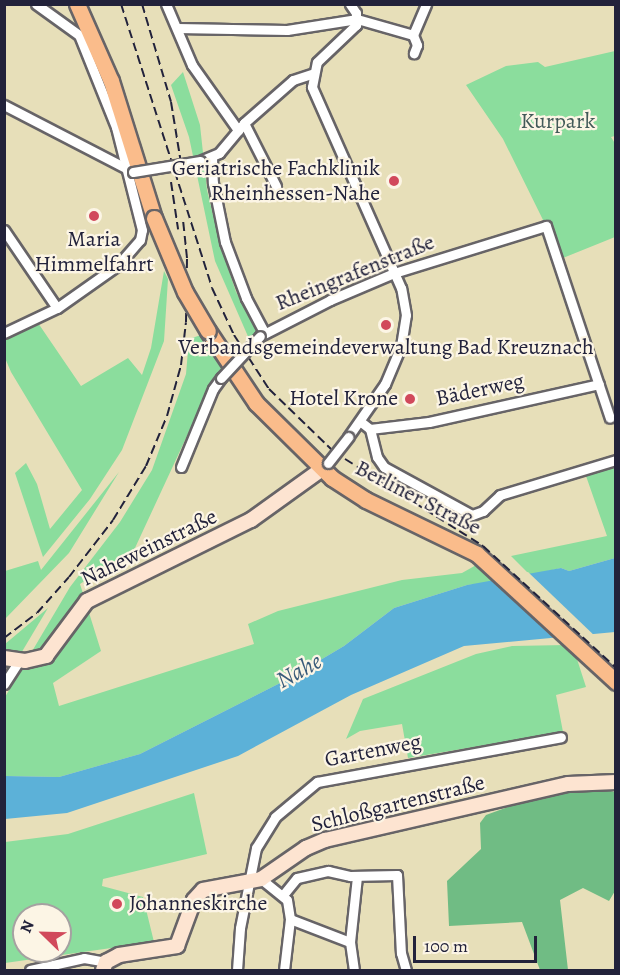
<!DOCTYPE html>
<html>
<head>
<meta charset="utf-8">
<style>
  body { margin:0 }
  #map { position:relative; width:620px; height:975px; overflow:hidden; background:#e7dfb9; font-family:Alegreya,serif }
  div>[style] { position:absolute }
  .green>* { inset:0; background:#8bdd9d }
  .forest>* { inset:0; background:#70bc84 }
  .water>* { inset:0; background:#5cb1d8 }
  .pier>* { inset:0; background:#e7dfb9 }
  .roads { filter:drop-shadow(2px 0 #676467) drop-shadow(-2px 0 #676467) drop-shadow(0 2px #676467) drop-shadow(0 -2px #676467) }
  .minor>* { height:9px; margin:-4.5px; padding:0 4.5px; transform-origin:4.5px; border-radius:4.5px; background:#fff }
  .secondary>* { height:14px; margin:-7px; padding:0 7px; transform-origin:7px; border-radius:7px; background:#fde4d1 }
  .primary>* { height:15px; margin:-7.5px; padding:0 7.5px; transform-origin:7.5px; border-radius:7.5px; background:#fabc8b }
  .rail>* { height:2px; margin-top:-1px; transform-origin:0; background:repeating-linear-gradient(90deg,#22223b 0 9px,transparent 0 13.5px) }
  .bridges { filter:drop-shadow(2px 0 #676467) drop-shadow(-2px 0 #676467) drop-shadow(0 2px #676467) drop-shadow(0 -2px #676467) }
  .minor-bridge>* { height:9px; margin:-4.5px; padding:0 4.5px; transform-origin:4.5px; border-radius:4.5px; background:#fff }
  .primary-bridge>* { height:15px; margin:-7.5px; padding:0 7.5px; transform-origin:7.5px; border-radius:7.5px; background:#fabc8b }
  .dots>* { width:16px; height:16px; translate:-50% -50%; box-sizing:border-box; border:3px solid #fcf5e5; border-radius:50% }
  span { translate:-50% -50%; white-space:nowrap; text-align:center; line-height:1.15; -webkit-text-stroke:4.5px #fcf5e5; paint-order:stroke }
  .park-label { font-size:22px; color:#425a58 }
  .poi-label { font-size:22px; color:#22223b }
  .right { translate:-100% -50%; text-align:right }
  .left { translate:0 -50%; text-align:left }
  .street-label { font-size:22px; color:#22223b }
  .water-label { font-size:24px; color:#395b7a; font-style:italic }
  .frame { position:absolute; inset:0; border:6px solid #22223b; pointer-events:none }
  .north { position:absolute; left:12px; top:903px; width:60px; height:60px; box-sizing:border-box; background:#fcf5e5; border:2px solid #a5a1a1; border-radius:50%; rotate:293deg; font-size:16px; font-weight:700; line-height:24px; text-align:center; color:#22223b }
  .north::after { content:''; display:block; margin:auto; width:21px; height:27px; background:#d1495b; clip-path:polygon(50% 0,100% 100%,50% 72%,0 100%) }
  .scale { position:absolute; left:413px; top:936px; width:124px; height:27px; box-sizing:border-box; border:3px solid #22223b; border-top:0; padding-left:8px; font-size:18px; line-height:21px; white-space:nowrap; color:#22223b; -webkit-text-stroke:4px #fcf5e5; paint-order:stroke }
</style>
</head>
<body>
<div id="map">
  <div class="green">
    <div style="clip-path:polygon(615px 51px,615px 136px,611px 137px,616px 145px,615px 237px,558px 260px,546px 226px,503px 139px,466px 85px,506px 66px,538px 62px,545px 67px)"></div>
    <div style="clip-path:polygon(183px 72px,200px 125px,207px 190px,221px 247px,236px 292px,258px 333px,250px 341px,215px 261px,189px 137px,171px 85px)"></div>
    <div style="clip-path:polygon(164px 271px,168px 279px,164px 341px,122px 450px,90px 499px,43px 557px,15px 473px,26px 463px,37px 484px,50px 529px,82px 490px,11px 372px,5px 358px,5px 337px,36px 320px,81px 386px,128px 358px,142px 375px,151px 348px)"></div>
    <div style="clip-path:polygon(201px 335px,223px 369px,211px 384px,135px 548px,80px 584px,101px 651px,53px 683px,59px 706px,254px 644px,248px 624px,278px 611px,402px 580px,462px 573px,478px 564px,498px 582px,467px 585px,394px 608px,344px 646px,290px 678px,140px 754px,59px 777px,5px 776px,5px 697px,70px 587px,120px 522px,152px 470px,186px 374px,189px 339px)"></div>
    <div style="clip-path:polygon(615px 466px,615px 558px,569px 571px,561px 568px,530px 575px,511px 556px,607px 536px,586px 476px)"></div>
    <div style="clip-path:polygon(119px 472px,69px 553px,5px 619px,5px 571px,38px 561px,41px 570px)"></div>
    <div style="clip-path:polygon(48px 608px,20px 655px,5px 652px,5px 644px)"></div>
    <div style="clip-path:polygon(566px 645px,576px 656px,586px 687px,556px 695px,563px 732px,408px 758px,402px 724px,360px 731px,346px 739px,363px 699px,476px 654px,512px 646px)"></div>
    <div style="clip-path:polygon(evenodd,194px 793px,207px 854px,103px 879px,102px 886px,143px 897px,154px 942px,5px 963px,5px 842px,68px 834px,194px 793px,24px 915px,60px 915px,60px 951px,24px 951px,24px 915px)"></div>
  </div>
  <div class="forest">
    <div style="clip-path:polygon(594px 787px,615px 792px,615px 891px,609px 901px,583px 888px,560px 900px,568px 970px,540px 970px,522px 922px,449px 926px,447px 881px,481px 849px,480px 823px,486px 815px,536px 797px)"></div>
  </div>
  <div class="water">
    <div style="clip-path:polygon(615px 558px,615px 632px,464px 646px,351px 695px,238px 756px,67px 813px,5px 819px,5px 776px,59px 777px,140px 754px,290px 678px,344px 646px,394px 608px,467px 585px,561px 568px,569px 571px)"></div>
  </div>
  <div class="pier">
    <div style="clip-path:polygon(528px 572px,598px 639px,563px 642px,496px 579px)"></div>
  </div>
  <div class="roads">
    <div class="minor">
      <div style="left:166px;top:4px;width:66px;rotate:66.9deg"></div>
      <div style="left:192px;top:65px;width:80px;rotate:54.7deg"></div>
      <div style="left:177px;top:28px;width:110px;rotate:1deg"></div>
      <div style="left:287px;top:30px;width:71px;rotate:-8.9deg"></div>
      <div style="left:357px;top:19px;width:58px;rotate:15.9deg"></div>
      <div style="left:413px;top:35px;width:11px;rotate:68deg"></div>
      <div style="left:417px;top:45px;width:9px;rotate:111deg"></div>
      <div style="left:413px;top:35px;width:34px;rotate:-67deg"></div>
      <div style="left:4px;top:105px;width:145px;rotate:27.4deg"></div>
      <div style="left:244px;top:123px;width:71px;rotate:63.1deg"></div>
      <div style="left:212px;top:158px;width:25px;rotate:88deg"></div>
      <div style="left:213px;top:183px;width:60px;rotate:78.5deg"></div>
      <div style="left:225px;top:242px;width:60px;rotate:69.4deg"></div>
      <div style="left:246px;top:298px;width:38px;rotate:62deg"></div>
      <div style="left:200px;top:161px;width:21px;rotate:-23deg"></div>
      <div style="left:219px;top:153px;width:39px;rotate:-50deg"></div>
      <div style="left:244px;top:123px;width:65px;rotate:-41.3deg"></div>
      <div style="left:293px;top:80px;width:20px;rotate:-18deg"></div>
      <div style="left:4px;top:230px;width:94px;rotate:55.8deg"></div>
      <div style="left:4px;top:333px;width:59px;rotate:-25.3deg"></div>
      <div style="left:57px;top:308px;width:75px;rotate:-35.2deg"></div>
      <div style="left:118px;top:265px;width:33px;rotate:-49deg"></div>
      <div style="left:140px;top:240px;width:10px;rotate:-79deg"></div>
      <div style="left:142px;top:230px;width:106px;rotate:-104.2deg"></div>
      <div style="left:116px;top:127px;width:99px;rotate:-111.9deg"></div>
      <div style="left:79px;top:35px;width:53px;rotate:-144.2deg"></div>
      <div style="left:260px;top:336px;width:79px;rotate:-27.2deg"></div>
      <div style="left:330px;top:300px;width:69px;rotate:-22.9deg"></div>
      <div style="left:394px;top:273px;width:159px;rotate:-17.2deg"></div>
      <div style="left:546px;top:226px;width:202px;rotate:71.6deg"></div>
      <div style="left:361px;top:422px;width:11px;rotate:38deg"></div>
      <div style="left:370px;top:429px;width:29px;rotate:76deg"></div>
      <div style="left:377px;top:457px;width:12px;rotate:55deg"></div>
      <div style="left:384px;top:467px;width:100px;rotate:28.6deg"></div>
      <div style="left:472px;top:515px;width:12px;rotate:-20deg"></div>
      <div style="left:483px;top:511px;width:23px;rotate:-43deg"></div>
      <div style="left:500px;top:495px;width:121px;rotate:-16.8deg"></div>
      <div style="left:370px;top:429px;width:59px;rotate:-6.8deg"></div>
      <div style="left:429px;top:422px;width:174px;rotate:-12.6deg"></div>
      <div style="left:348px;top:437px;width:65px;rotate:-55.1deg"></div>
      <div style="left:385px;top:384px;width:41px;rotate:-67.2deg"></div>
      <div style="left:401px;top:346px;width:31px;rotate:-81deg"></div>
      <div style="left:406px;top:315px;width:27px;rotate:-100deg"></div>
      <div style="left:401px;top:288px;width:220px;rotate:-113.9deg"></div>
      <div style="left:312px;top:87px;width:25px;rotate:-79deg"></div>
      <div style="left:317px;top:62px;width:54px;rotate:-43.5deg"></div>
      <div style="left:356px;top:25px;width:12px;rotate:-90deg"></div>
      <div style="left:356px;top:13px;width:11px;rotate:-124deg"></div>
      <div style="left:181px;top:467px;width:84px;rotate:-67.7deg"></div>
      <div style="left:213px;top:389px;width:14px;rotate:-54deg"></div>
      <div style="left:4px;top:684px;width:27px;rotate:-57deg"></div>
      <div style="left:261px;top:879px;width:33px;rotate:39deg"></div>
      <div style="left:287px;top:900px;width:19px;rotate:81deg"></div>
      <div style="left:290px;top:919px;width:51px;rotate:96.7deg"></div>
      <div style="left:283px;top:895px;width:22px;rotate:-51deg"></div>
      <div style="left:297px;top:878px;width:32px;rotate:-13deg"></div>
      <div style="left:328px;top:871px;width:23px;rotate:13deg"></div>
      <div style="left:350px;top:876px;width:47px;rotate:-1.2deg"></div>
      <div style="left:397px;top:875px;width:78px;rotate:87.1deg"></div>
      <div style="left:401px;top:953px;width:18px;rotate:74deg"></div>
      <div style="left:290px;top:919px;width:64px;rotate:21deg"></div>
      <div style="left:350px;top:942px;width:28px;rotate:82deg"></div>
      <div style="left:350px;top:942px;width:66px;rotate:-83.9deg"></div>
      <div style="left:30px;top:970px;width:55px;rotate:-12.5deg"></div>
      <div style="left:84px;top:958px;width:22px;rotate:10deg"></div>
      <div style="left:237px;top:970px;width:42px;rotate:-85.9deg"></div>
      <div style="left:240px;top:928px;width:82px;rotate:-78.7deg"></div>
      <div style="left:256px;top:848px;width:36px;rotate:-58deg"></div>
      <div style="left:275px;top:817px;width:55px;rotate:-39.8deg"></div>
      <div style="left:317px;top:782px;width:248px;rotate:-10.4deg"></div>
    </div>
    <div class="secondary">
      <div style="left:4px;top:658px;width:21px;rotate:8deg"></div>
      <div style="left:25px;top:661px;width:22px;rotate:-13deg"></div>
      <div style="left:46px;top:656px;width:69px;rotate:-53.3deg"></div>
      <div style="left:87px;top:601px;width:183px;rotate:-26.3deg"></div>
      <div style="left:251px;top:520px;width:87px;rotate:-35.7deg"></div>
      <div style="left:103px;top:970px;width:9px;rotate:-69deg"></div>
      <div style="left:106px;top:962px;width:15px;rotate:-28deg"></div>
      <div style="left:119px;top:955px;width:59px;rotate:-8.8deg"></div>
      <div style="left:177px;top:946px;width:49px;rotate:-69.7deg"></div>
      <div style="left:194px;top:900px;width:13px;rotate:-48deg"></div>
      <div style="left:203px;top:890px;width:59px;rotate:-10.7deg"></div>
      <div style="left:261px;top:879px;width:55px;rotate:-34.6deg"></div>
      <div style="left:306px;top:848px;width:21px;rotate:-23deg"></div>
      <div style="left:325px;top:840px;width:249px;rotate:-13deg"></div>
      <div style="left:568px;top:784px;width:48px;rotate:-2.4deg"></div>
    </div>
    <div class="primary">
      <div style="left:77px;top:4px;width:84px;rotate:66.2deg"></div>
      <div style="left:111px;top:81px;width:144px;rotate:72.6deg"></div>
      <div style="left:208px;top:331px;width:87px;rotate:56.3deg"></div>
      <div style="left:256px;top:403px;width:107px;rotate:44.6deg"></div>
      <div style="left:332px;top:478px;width:40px;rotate:32.9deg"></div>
      <div style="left:366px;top:500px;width:123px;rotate:25.9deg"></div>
      <div style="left:477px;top:554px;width:189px;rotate:42.6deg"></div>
    </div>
  </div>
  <div class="rail">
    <div style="left:121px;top:4px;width:298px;rotate:72.2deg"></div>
    <div style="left:212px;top:288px;width:52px;rotate:64.9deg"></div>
    <div style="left:234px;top:335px;width:64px;rotate:57.1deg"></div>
    <div style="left:269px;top:389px;width:91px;rotate:44.1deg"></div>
    <div style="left:334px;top:452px;width:176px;rotate:32.2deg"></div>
    <div style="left:483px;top:546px;width:180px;rotate:42.5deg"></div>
    <div style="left:142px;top:4px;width:102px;rotate:73.5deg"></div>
    <div style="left:171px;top:102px;width:74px;rotate:80.7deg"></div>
    <div style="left:171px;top:182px;width:48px;rotate:81.5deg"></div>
    <div style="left:4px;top:638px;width:41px;rotate:-37.1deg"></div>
    <div style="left:37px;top:613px;width:48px;rotate:-48.4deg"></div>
    <div style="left:69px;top:577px;width:72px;rotate:-52.3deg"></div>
    <div style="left:113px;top:520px;width:63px;rotate:-58.6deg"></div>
    <div style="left:146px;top:466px;width:54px;rotate:-67.2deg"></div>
    <div style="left:167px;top:416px;width:53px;rotate:-74.6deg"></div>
    <div style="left:181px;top:365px;width:43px;rotate:-83.4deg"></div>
    <div style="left:186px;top:322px;width:64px;rotate:-89.1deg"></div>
    <div style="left:187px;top:258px;width:38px;rotate:-96deg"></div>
  </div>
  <div class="bridges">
    <div class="minor-bridge">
      <div style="left:133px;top:172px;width:68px;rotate:-9.3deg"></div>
      <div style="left:221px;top:378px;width:57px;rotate:-47.1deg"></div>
      <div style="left:328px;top:463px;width:33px;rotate:-52deg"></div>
    </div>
    <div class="primary-bridge">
      <div style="left:154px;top:218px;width:80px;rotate:67.3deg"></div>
      <div style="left:185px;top:292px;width:45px;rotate:59.5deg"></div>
    </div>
  </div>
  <div class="dots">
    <div style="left:394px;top:181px;background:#d1495b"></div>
    <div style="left:94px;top:216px;background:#d1495b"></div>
    <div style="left:386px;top:325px;background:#d1495b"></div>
    <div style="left:410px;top:399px;background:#d1495b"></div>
    <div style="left:117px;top:904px;background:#d1495b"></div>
  </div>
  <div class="park-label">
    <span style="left:558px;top:122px">Kurpark</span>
  </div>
  <div class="poi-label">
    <span class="right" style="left:380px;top:181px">Geriatrische Fachklinik<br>Rheinhessen-Nahe</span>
    <span style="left:94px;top:252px">Maria<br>Himmelfahrt</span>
    <span style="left:386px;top:348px">Verbandsgemeindeverwaltung Bad Kreuznach</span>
    <span class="right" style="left:398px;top:399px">Hotel Krone</span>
    <span class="left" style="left:129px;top:904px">Johanneskirche</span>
  </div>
  <div class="street-label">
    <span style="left:355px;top:273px;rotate:-22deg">Rheingrafenstraße</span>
    <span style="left:480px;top:390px;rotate:-12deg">Bäderweg</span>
    <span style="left:418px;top:498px;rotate:27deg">Berliner Straße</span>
    <span style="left:149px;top:548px;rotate:-26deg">Naheweinstraße</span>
    <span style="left:373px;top:751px;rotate:-11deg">Gartenweg</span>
    <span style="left:398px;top:804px;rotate:-14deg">Schloßgartenstraße</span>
  </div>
  <div class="water-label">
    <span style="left:299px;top:671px;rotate:-29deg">Nahe</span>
  </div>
  <div class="frame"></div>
  <div class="north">N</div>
  <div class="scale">100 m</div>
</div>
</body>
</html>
